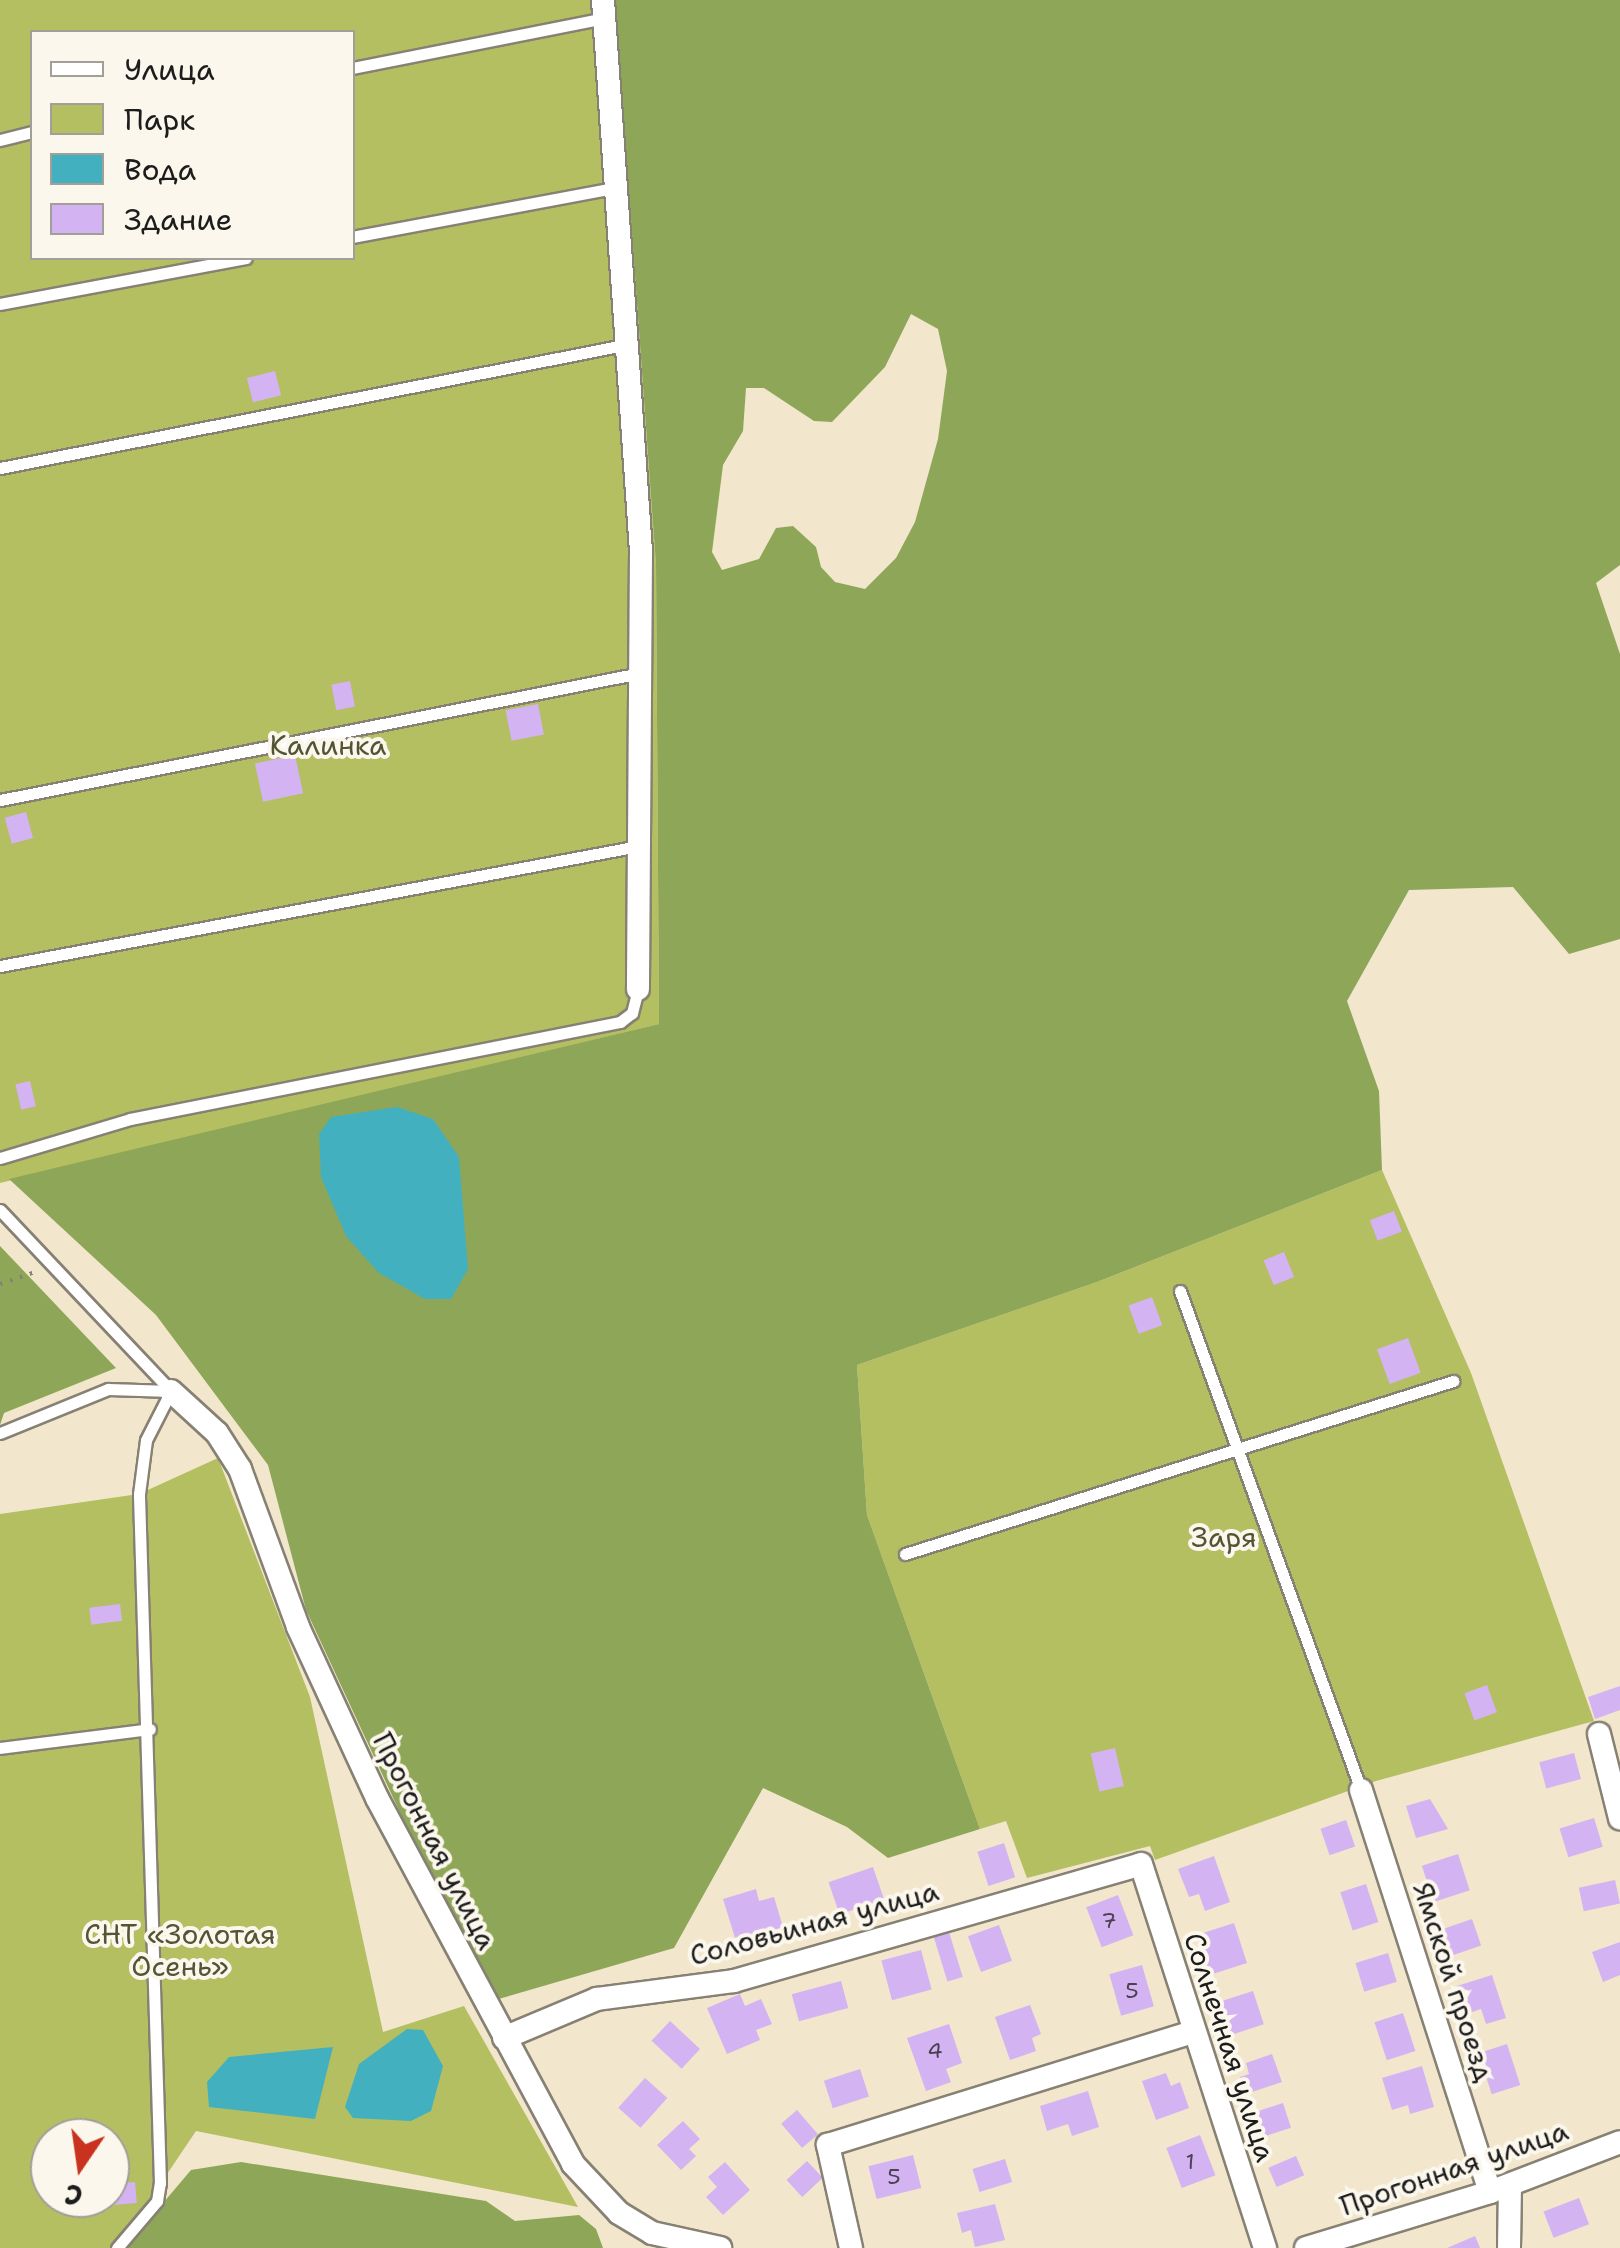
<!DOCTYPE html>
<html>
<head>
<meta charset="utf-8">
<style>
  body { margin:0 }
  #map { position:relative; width:1620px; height:2248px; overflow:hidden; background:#f2e6cc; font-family:"Shantell Sans",sans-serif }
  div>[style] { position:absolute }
  .green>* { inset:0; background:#b3bf61 }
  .forest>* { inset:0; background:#8ea657 }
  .water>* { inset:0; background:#43b0c0 }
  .building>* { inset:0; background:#d4b3f2; transform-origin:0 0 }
  .path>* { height:4px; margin-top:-2px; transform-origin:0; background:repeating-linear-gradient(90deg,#878174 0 2.5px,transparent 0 10.5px) }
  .roads { filter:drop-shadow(2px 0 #878174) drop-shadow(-2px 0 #878174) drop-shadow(0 2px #878174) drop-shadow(0 -2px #878174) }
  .service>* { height:11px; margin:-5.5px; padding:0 5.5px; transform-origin:5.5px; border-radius:5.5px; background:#fff }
  .minor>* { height:22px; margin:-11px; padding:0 11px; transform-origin:11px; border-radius:11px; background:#fff }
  span { translate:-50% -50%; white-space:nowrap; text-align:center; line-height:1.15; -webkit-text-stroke:8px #fbf7ec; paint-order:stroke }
  .number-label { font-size:22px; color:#4a4252 }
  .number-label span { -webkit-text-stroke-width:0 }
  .park-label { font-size:28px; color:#515534 }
  .street-label { font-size:28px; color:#1c1c1c }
  .legend { position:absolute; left:30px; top:30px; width:325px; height:230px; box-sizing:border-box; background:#fbf7ec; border:2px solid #a29f99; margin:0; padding:12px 18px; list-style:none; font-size:30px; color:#1c1c1c }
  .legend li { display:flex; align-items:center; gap:20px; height:50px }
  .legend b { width:50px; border:2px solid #a29f99 }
  .north { position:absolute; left:30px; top:2118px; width:100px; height:100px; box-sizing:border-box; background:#fbf7ec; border:2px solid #a29f99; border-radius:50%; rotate:193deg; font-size:28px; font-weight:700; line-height:40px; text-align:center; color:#1c1c1c }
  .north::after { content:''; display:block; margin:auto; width:35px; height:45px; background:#c8321e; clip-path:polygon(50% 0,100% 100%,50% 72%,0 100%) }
</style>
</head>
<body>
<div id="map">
  <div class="green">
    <div style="clip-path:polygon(evenodd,0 0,615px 0,656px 565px,659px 1024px,0 1183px,0 0,32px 32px,352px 32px,352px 258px,32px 258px,32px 32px)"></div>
    <div style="clip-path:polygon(1382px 1170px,1471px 1373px,1594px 1721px,1376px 1781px,1155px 1860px,1150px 1846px,1027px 1878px,1006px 1821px,980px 1829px,867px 1515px,857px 1365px,1097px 1282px)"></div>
    <div style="clip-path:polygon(evenodd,218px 1458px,310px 1697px,383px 2032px,464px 2006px,578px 2207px,196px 2131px,161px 2183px,157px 2201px,117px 2248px,0 2248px,0 1514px,139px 1494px,218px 1458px,50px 2138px,110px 2138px,110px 2198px,50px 2198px,50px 2138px)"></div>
  </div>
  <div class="forest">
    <div style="clip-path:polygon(evenodd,615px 0,1620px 0,1620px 565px,1596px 583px,1620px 654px,1620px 939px,1569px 954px,1513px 887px,1409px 890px,1347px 1001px,1379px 1091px,1382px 1170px,1097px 1282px,857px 1365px,867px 1515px,980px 1829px,888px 1858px,847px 1827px,763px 1788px,674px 1948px,495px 2000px,422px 1860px,306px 1610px,268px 1465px,156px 1315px,9px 1179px,659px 1024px,656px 565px,615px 0,911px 314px,938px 329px,947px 371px,938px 439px,915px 522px,896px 558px,865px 589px,835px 582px,821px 567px,816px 547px,793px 526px,776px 528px,759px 559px,722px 570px,712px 552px,723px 465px,743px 431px,746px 388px,764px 388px,814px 421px,832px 422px,885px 367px,911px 314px)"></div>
    <div style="clip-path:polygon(0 1246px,116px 1368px,4px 1413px,0 1425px)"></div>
    <div style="clip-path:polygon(241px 2162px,486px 2201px,515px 2221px,579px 2215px,596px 2229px,603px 2248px,125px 2248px,191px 2170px)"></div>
  </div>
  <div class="water">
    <div style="clip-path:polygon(397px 1107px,433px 1119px,459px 1157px,468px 1269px,451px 1299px,425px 1299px,379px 1273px,346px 1236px,321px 1177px,319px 1134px,331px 1117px)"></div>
    <div style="clip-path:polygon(407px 2029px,423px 2030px,443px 2066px,431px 2111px,411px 2121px,353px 2118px,345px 2107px,359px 2064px)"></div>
    <div style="clip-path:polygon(333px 2047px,315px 2119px,209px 2107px,207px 2082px,229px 2057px)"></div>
  </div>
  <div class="building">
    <div style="left:275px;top:371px;width:25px;height:29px;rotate:76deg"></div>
    <div style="left:350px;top:681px;width:26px;height:19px;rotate:79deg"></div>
    <div style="left:538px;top:704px;width:31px;height:33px;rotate:79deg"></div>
    <div style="left:295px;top:755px;width:39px;height:41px;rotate:78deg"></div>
    <div style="left:26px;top:812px;width:27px;height:22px;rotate:75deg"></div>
    <div style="left:30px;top:1081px;width:26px;height:15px;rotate:77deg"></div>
    <div style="left:1394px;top:1211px;width:22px;height:26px;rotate:69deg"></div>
    <div style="left:1284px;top:1252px;width:27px;height:22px;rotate:68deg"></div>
    <div style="left:1152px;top:1297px;width:30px;height:25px;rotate:70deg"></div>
    <div style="left:1408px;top:1338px;width:37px;height:33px;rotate:70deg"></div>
    <div style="left:120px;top:1604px;width:17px;height:31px;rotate:83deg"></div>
    <div style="left:1487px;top:1685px;width:29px;height:24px;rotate:70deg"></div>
    <div style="clip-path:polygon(1620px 1686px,1620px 1710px,1595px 1719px,1588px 1697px)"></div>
    <div style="left:1115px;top:1748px;width:39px;height:25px;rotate:77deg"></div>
    <div style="left:1574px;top:1753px;width:27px;height:36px;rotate:75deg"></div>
    <div style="clip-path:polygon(1430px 1799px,1448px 1829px,1416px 1838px,1406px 1806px)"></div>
    <div style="left:1594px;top:1818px;width:30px;height:36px;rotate:73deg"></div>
    <div style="left:1346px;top:1820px;width:28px;height:27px;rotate:71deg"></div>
    <div style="left:1004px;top:1843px;width:36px;height:28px;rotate:72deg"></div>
    <div style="left:1458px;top:1854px;width:38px;height:38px;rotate:72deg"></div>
    <div style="clip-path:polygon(1214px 1856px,1230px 1902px,1205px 1911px,1199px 1894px,1189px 1897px,1178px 1869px)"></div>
    <div style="left:873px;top:1867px;width:34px;height:47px;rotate:71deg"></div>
    <div style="left:1615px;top:1880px;width:24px;height:37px;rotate:78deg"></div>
    <div style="left:1366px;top:1884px;width:40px;height:27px;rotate:72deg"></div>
    <div style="clip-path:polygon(756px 1889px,759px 1901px,774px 1897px,783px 1927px,736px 1941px,723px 1899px)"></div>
    <div style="left:1118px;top:1895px;width:43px;height:34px;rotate:69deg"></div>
    <div style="left:1472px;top:1919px;width:28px;height:33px;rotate:71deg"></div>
    <div style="left:1234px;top:1923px;width:42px;height:40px;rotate:72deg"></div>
    <div style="left:999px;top:1925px;width:38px;height:33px;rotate:70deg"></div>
    <div style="left:949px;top:1932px;width:47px;height:16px;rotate:73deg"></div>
    <div style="clip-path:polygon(1620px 1942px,1620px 1975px,1603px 1982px,1592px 1952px)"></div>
    <div style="left:921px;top:1950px;width:41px;height:41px;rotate:75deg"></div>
    <div style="left:1388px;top:1953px;width:30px;height:34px;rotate:73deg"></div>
    <div style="left:1142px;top:1965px;width:43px;height:34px;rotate:74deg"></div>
    <div style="clip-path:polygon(1492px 1975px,1506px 2018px,1486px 2024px,1481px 2009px,1466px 2014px,1457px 1986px)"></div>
    <div style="left:841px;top:1981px;width:28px;height:51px;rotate:75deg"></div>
    <div style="left:1253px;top:1991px;width:35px;height:36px;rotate:72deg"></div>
    <div style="clip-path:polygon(740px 1994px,745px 2006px,761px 1999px,772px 2024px,756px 2030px,760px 2040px,727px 2054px,707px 2008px)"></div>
    <div style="clip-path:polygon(1030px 2005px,1041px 2034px,1032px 2038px,1036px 2051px,1010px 2060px,995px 2017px)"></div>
    <div style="left:1403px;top:2013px;width:40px;height:30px;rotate:72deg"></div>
    <div style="left:670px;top:2021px;width:41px;height:27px;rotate:43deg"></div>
    <div style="clip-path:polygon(949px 2024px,962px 2063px,946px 2069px,951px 2082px,926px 2091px,907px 2038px)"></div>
    <div style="left:1507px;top:2044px;width:43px;height:30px;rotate:72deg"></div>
    <div style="clip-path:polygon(1272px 2054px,1282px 2082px,1246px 2094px,1240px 2077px,1249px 2074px,1246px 2063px)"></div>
    <div style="clip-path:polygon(1422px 2066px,1434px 2107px,1410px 2114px,1408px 2105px,1392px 2110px,1382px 2078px)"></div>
    <div style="left:860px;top:2069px;width:29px;height:38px;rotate:72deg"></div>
    <div style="clip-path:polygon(1166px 2073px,1171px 2086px,1180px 2082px,1189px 2108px,1156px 2120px,1142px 2081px)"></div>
    <div style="left:645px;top:2078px;width:30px;height:40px;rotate:42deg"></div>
    <div style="clip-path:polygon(1088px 2091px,1099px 2127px,1072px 2136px,1068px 2124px,1047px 2131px,1040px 2106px)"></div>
    <div style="left:1283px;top:2103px;width:26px;height:32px;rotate:72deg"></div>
    <div style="left:797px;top:2110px;width:32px;height:21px;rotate:49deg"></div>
    <div style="clip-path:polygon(683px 2121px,700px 2139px,689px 2149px,696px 2156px,681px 2170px,657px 2145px)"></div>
    <div style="left:1200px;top:2135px;width:43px;height:36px;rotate:69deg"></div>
    <div style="left:913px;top:2155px;width:34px;height:46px;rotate:76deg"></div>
    <div style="left:1296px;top:2156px;width:21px;height:30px;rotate:67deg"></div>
    <div style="left:1005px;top:2159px;width:24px;height:34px;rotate:73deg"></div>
    <div style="left:807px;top:2161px;width:23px;height:28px;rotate:47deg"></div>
    <div style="clip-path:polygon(725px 2162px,750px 2190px,723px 2215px,706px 2197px,717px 2187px,708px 2177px)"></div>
    <div style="left:135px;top:2182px;width:21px;height:24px;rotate:85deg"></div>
    <div style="left:1579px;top:2198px;width:28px;height:38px;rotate:69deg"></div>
    <div style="clip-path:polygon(995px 2204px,1005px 2240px,975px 2247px,971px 2230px,962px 2233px,957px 2213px)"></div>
    <div style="clip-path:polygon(1475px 2236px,1480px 2248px,1447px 2248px)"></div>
  </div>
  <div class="path">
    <div style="left:0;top:1284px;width:36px;rotate:-19deg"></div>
  </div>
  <div class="roads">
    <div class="service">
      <div style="left:352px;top:68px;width:258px;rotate:-11.2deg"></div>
      <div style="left:0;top:140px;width:33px;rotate:-14deg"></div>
      <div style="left:352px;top:237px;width:271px;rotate:-10.6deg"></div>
      <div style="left:0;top:304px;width:250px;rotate:-10.6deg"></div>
      <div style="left:0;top:468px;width:641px;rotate:-11.15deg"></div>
      <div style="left:0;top:800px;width:652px;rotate:-11.22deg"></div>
      <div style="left:0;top:966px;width:650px;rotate:-10.64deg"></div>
      <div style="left:0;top:1158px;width:136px;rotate:-16.7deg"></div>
      <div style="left:130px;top:1119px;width:500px;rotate:-11.2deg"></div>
      <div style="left:620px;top:1022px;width:15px;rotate:-37deg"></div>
      <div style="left:632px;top:1013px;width:25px;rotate:-76deg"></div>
      <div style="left:0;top:1210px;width:249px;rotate:46.6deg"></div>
      <div style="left:1180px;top:1291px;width:531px;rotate:70.06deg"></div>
      <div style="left:0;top:1433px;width:117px;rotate:-22.2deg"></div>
      <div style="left:108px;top:1389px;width:63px;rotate:1.8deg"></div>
      <div style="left:905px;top:1554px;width:575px;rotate:-17.52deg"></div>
      <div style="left:0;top:1748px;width:151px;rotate:-7.2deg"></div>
      <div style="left:117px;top:2248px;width:62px;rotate:-49.6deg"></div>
      <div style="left:157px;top:2201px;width:18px;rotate:-81deg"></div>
      <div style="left:160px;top:2183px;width:689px;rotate:-91.75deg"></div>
      <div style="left:139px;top:1494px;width:54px;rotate:-82.6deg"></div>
      <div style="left:146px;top:1440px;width:55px;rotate:-63deg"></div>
    </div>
    <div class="minor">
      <div style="left:603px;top:0;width:553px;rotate:86.06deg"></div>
      <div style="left:641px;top:552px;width:437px;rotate:90.4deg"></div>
      <div style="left:171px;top:1391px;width:62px;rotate:42.4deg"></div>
      <div style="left:217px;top:1433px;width:43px;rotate:57.4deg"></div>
      <div style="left:240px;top:1469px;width:168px;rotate:69.8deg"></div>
      <div style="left:298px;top:1627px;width:188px;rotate:65.2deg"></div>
      <div style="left:377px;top:1798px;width:415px;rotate:61.8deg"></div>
      <div style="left:573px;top:2164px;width:67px;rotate:46.8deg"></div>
      <div style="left:619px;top:2213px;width:39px;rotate:31deg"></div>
      <div style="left:652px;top:2233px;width:70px;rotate:12.4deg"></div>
      <div style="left:1599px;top:1734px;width:87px;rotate:76deg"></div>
      <div style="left:1361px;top:1790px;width:422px;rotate:72.2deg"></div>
      <div style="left:504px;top:2038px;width:101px;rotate:-22.8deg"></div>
      <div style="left:597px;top:1999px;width:138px;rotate:-7.5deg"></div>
      <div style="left:734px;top:1981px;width:423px;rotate:-16deg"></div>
      <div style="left:1141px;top:1864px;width:404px;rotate:72.1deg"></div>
      <div style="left:851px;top:2248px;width:106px;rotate:-102.6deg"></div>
      <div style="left:828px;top:2145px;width:381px;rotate:-17.2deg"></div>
      <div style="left:1306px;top:2248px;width:192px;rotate:-16.9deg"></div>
      <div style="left:1490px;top:2192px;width:139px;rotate:-21deg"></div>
      <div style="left:1509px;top:2248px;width:63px;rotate:-89.1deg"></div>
    </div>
  </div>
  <div class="number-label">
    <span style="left:1109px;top:1921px">7</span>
    <span style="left:1132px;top:1991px">5</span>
    <span style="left:935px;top:2051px">4</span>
    <span style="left:1190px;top:2162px">1</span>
    <span style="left:894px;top:2177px">5</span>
  </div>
  <div class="park-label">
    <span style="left:328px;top:745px">Калинка</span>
    <span style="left:1224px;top:1537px">Заря</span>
    <span style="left:180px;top:1950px">СНТ «Золотая<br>Осень»</span>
  </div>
  <div class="street-label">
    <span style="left:435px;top:1841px;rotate:63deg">Прогонная улица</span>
    <span style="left:814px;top:1923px;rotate:-15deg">Соловьиная улица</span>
    <span style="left:1454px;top:1982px;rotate:72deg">Ямской проезд</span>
    <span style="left:1230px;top:2047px;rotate:72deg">Солнечная улица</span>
    <span style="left:1454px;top:2168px;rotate:-19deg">Прогонная улица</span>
  </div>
  <ul class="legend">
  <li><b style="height:12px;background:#fff"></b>Улица</li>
  <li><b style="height:28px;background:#b3bf61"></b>Парк</li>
  <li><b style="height:28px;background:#43b0c0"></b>Вода</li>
  <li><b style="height:28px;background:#d4b3f2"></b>Здание</li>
  </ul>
  <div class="north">С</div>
</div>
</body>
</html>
